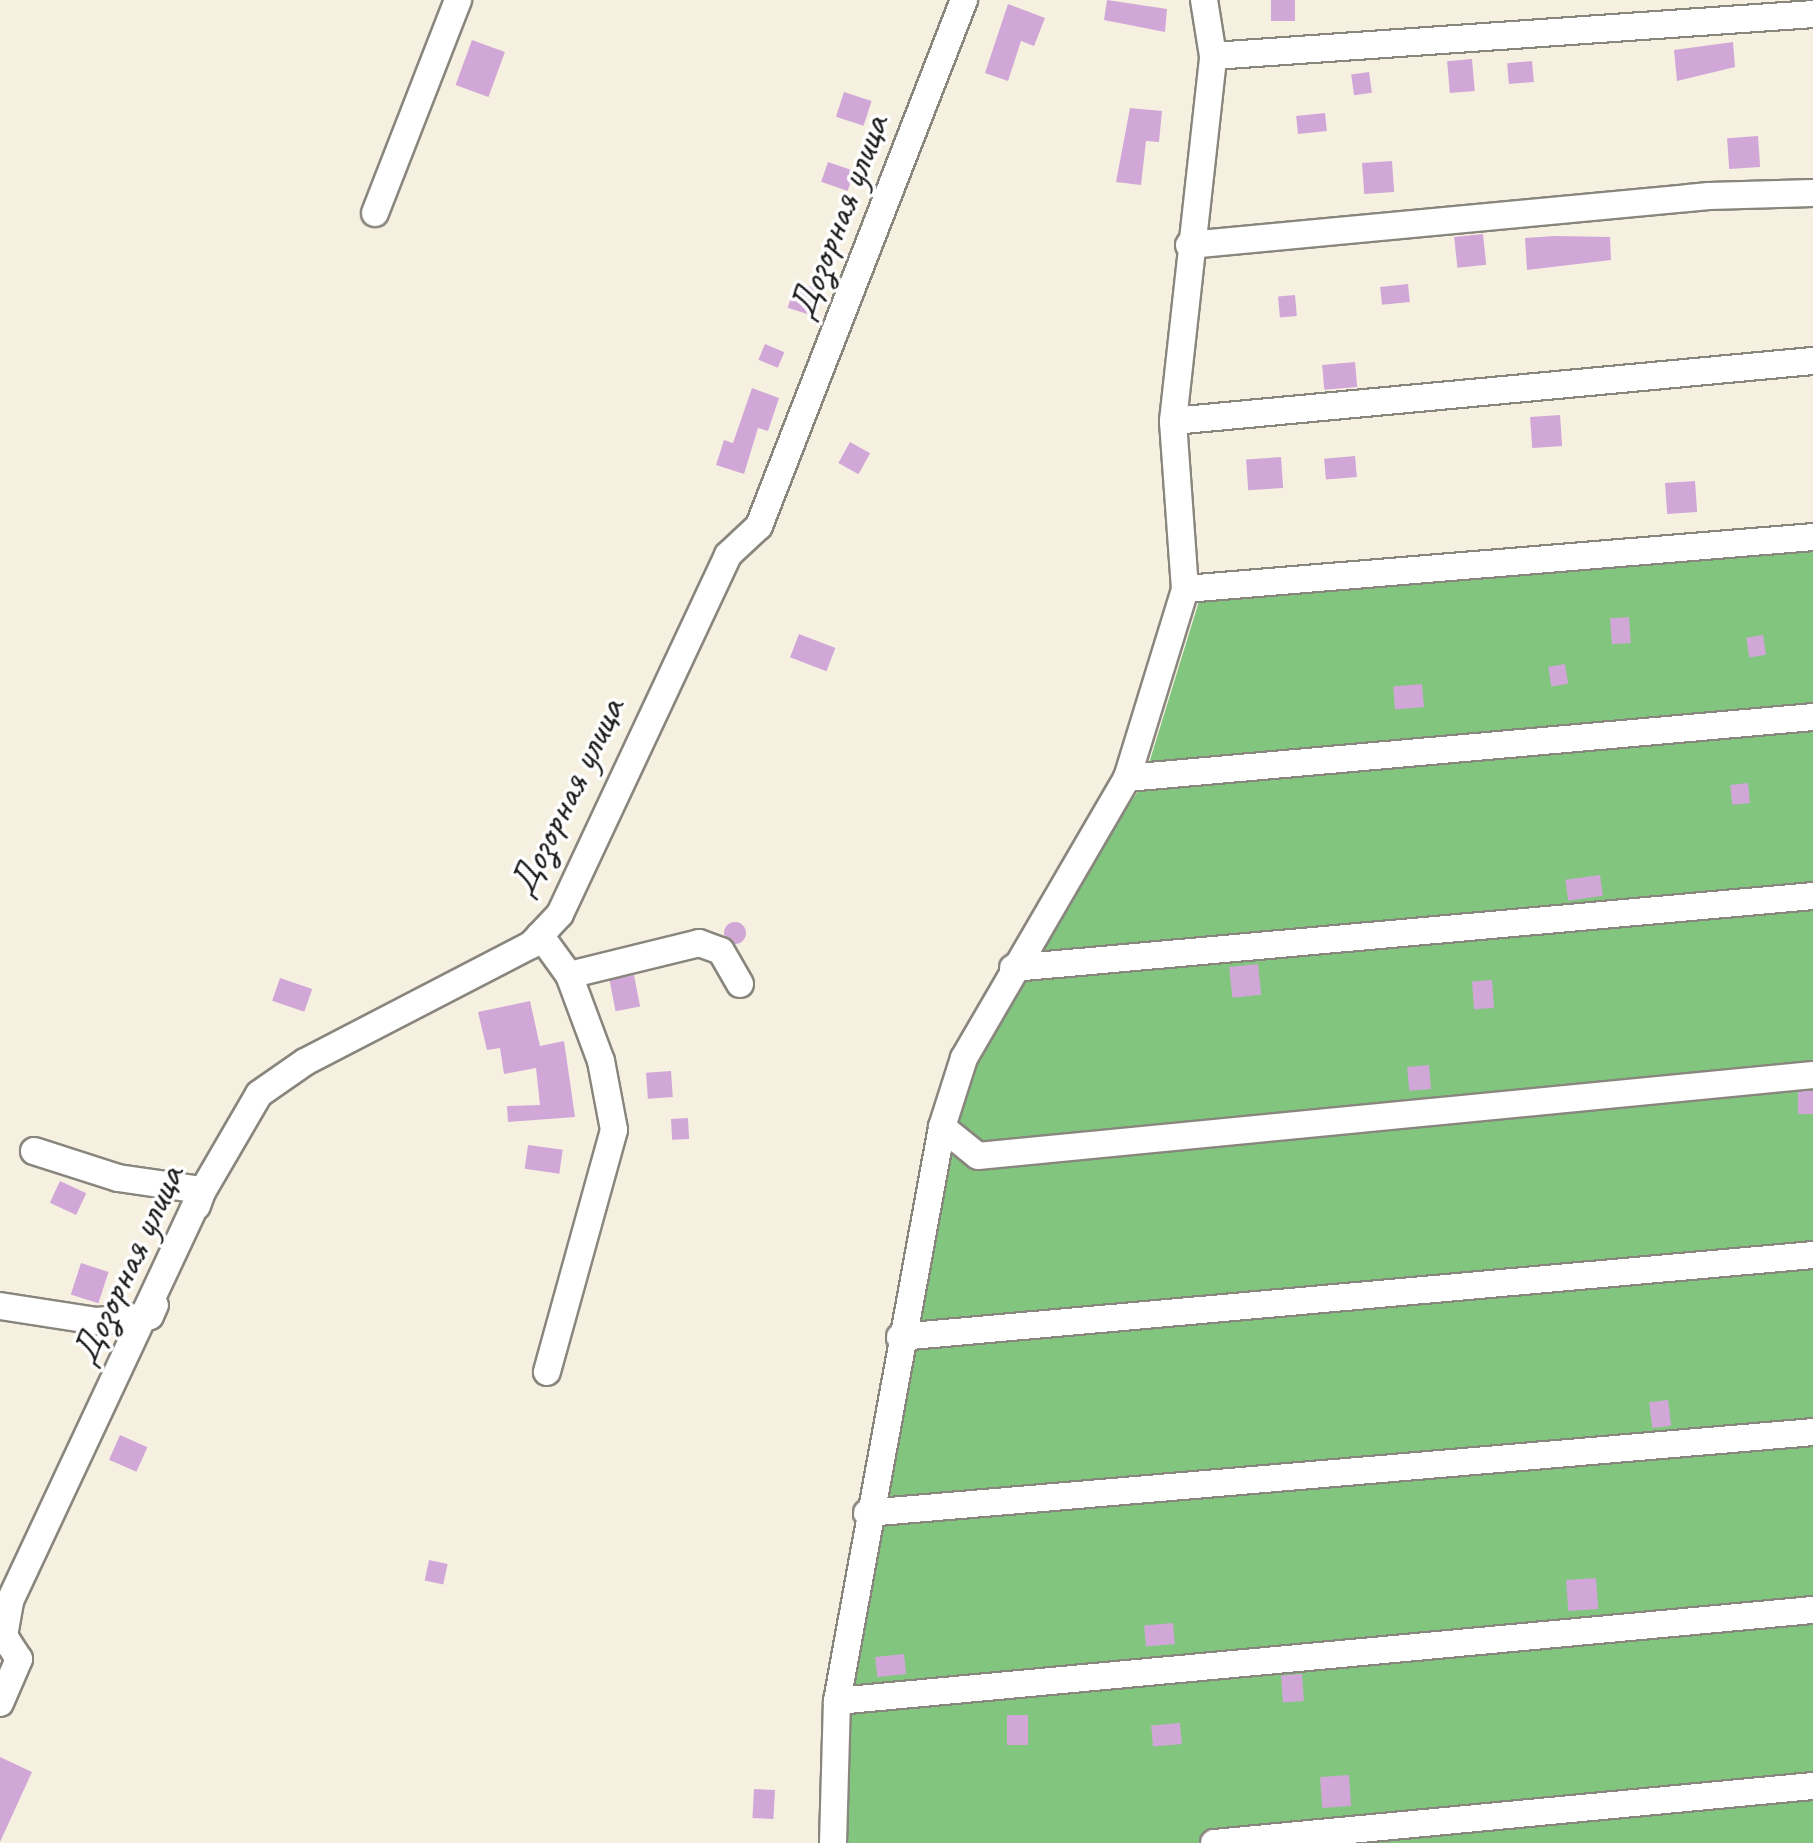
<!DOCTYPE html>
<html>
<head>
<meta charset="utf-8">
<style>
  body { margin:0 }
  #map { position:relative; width:1813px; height:1843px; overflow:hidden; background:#f6f0e1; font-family:Caveat,sans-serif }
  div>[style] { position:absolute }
  .green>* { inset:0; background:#81c57f }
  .building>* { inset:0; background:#d1a7d8; transform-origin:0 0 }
  .round { border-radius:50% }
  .roads { filter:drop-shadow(2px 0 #89867e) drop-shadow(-2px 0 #89867e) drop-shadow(0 2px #89867e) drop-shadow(0 -2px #89867e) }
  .minor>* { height:26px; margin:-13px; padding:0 13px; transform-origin:13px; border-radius:13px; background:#fff }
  span { translate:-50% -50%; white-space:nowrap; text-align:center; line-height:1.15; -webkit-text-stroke:7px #fff; paint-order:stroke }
  .street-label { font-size:40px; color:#1c1c1c }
</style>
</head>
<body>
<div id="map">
  <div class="green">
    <div style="clip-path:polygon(1813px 546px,1813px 1843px,833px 1843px,837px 1701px,930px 1172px,1013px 968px,1142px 786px,1200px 598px)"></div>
  </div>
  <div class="building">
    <div style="clip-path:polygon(1107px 0,1167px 9px,1165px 32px,1104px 20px)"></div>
    <div style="left:1271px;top:0;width:24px;height:21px"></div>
    <div style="clip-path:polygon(1008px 4px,1045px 18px,1034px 46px,1021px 41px,1008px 81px,985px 73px)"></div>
    <div style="left:472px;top:40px;width:35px;height:48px;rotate:20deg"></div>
    <div style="clip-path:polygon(1733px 42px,1735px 67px,1677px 81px,1674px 50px)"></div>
    <div style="left:1472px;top:59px;width:32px;height:25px;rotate:85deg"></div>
    <div style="left:1532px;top:61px;width:21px;height:25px;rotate:85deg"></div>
    <div style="left:1369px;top:72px;width:21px;height:18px;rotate:82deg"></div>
    <div style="left:844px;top:92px;width:29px;height:26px;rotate:18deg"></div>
    <div style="clip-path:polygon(1130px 108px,1162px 111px,1159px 142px,1146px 141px,1141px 185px,1116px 182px)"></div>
    <div style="left:1325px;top:113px;width:18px;height:29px;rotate:84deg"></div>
    <div style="left:1758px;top:136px;width:31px;height:31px;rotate:86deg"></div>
    <div style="left:1392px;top:161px;width:31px;height:30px;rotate:86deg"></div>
    <div style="left:828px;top:162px;width:28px;height:21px;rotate:19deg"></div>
    <div style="left:1483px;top:234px;width:31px;height:29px;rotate:84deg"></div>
    <div style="clip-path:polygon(1555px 236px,1610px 237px,1611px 260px,1527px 270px,1525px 238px)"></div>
    <div style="left:796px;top:282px;width:28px;height:27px;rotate:18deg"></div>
    <div style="left:1408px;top:284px;width:18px;height:28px;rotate:84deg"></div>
    <div style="left:1295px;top:295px;width:21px;height:17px;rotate:85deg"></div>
    <div style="left:765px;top:344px;width:21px;height:17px;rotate:23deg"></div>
    <div style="left:1355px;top:362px;width:25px;height:33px;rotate:85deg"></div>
    <div style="clip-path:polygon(752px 388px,779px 398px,768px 431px,758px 428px,744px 474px,716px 465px,724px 440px,733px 443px)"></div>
    <div style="left:1560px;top:415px;width:31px;height:30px;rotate:86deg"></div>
    <div style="left:850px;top:442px;width:23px;height:24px;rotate:29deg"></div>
    <div style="left:1355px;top:456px;width:21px;height:31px;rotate:85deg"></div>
    <div style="left:1281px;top:457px;width:31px;height:35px;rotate:86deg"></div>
    <div style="left:1695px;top:481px;width:31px;height:30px;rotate:86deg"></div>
    <div style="left:1629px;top:617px;width:26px;height:19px;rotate:86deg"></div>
    <div style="left:799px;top:634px;width:39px;height:25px;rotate:21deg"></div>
    <div style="left:1763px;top:635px;width:20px;height:17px;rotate:81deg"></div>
    <div style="left:1565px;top:664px;width:20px;height:17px;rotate:81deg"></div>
    <div style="left:1422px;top:684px;width:23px;height:29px;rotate:85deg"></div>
    <div style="left:1748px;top:783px;width:20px;height:18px;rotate:84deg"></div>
    <div style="left:1600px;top:875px;width:21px;height:35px;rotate:82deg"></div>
    <div class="round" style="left:724px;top:922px;width:22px;height:22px"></div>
    <div style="left:1258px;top:964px;width:31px;height:29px;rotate:84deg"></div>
    <div style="left:634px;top:975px;width:32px;height:25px;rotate:79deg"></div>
    <div style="left:280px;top:978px;width:34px;height:24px;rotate:19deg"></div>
    <div style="left:1492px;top:980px;width:28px;height:20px;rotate:86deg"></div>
    <div style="clip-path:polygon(530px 1001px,540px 1046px,564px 1041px,575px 1117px,508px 1122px,507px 1106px,540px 1105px,536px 1068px,504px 1074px,500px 1048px,487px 1050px,478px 1012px)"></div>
    <div style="left:1429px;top:1065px;width:24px;height:22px;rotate:85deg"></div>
    <div style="left:671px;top:1071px;width:26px;height:25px;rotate:86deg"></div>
    <div style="left:1813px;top:1091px;width:23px;height:15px;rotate:90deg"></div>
    <div style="left:688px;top:1118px;width:21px;height:17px;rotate:87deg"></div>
    <div style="left:528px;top:1145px;width:35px;height:24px;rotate:8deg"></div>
    <div style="left:60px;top:1181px;width:29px;height:24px;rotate:25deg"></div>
    <div style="left:81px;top:1263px;width:29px;height:33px;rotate:18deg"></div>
    <div style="left:1668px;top:1400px;width:26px;height:19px;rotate:83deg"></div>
    <div style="left:120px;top:1435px;width:30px;height:27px;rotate:24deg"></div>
    <div style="left:429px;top:1560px;width:19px;height:21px;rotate:12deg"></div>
    <div style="left:1596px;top:1578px;width:31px;height:30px;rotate:86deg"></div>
    <div style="left:1173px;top:1623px;width:21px;height:29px;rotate:85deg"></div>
    <div style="left:904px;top:1654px;width:20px;height:29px;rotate:84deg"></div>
    <div style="left:1302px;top:1674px;width:27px;height:21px;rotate:86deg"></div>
    <div style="left:1007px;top:1715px;width:21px;height:30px"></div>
    <div style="left:1180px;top:1723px;width:21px;height:29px;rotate:85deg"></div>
    <div style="clip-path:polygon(0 1757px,32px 1772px,0 1842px)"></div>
    <div style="left:1349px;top:1775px;width:31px;height:29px;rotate:86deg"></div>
    <div style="left:754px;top:1789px;width:21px;height:29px;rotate:3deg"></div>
  </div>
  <div class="roads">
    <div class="minor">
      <div style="left:1213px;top:56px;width:601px;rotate:-4deg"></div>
      <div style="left:375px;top:213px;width:229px;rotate:-68.7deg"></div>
      <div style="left:1189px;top:245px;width:522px;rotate:-5.38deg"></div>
      <div style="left:1709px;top:196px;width:104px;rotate:-1.7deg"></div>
      <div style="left:1173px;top:421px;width:643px;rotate:-5.36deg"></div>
      <div style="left:1185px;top:589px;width:630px;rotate:-4.73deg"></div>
      <div style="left:1127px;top:778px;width:689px;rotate:-5.08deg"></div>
      <div style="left:540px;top:935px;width:49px;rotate:54.1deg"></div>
      <div style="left:569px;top:975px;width:92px;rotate:69.6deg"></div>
      <div style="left:601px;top:1061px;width:70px;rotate:79.3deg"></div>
      <div style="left:614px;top:1130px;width:251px;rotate:105.5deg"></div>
      <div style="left:1013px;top:968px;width:803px;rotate:-5.14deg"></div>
      <div style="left:569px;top:975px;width:134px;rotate:-13.8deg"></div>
      <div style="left:699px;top:943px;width:23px;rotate:20deg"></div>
      <div style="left:721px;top:951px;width:38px;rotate:60deg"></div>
      <div style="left:942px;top:1127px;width:46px;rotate:38.9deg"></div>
      <div style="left:978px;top:1156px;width:839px;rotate:-5.54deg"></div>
      <div style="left:34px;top:1151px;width:88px;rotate:17.8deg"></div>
      <div style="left:118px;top:1178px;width:76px;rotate:8.3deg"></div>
      <div style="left:193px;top:1189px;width:9px;rotate:18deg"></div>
      <div style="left:202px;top:1192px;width:15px;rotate:110deg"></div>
      <div style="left:0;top:1306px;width:98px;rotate:8.8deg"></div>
      <div style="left:97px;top:1321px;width:53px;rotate:-5.4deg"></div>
      <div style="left:150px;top:1316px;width:12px;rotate:-66deg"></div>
      <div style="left:900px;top:1337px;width:917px;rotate:-5.13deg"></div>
      <div style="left:867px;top:1513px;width:949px;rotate:-4.89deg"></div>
      <div style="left:837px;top:1701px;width:980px;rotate:-5.33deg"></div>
      <div style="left:0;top:1703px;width:48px;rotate:-66.6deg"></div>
      <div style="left:19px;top:1659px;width:27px;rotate:-123deg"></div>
      <div style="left:4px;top:1636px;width:36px;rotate:-80deg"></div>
      <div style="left:10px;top:1601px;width:452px;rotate:-64.9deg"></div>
      <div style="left:202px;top:1192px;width:113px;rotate:-59.8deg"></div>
      <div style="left:259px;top:1094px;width:56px;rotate:-34.8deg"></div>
      <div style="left:305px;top:1062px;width:254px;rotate:-27.4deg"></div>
      <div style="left:531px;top:945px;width:42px;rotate:-46.9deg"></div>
      <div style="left:560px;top:914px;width:396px;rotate:-64.9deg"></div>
      <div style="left:728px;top:555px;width:42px;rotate:-43.1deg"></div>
      <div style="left:759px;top:526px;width:565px;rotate:-68.71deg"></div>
      <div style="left:833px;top:1843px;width:142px;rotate:-88.4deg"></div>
      <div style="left:837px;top:1701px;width:584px;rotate:-79.63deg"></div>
      <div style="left:942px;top:1127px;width:72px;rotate:-72.3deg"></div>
      <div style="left:964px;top:1058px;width:324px;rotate:-59.8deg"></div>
      <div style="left:1127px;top:778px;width:198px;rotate:-72.9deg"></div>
      <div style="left:1185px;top:589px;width:168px;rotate:-94.1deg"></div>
      <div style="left:1173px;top:421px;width:367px;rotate:-83.7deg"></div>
      <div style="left:1213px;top:56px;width:57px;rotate:-99.1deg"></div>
      <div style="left:1214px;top:1843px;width:602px;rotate:-5.44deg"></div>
    </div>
  </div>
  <div class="street-label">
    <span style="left:838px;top:217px;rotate:-69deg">Дозорная улица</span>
    <span style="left:566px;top:797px;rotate:-64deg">Дозорная улица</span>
    <span style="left:127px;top:1265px;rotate:-65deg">Дозорная улица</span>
  </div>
</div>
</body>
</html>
